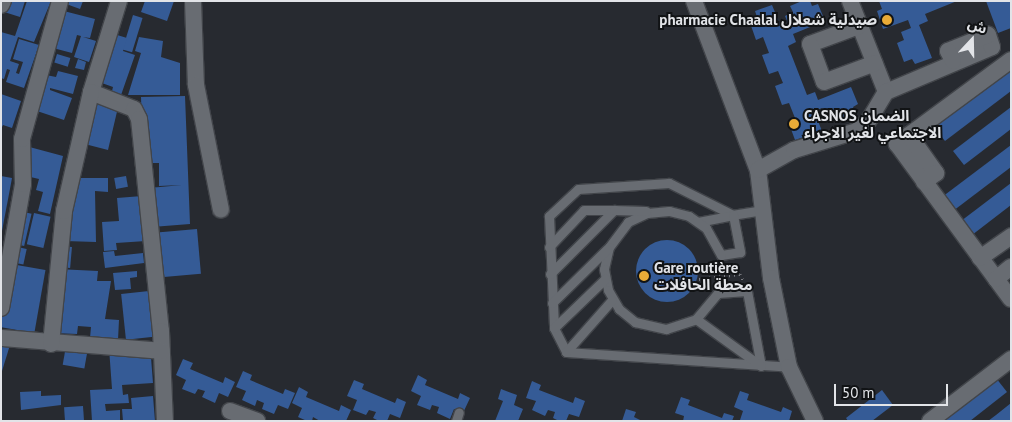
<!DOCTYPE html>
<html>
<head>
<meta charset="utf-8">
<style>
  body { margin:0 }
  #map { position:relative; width:1012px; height:422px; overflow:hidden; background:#272a30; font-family:"PT Sans","Noto Sans Arabic",sans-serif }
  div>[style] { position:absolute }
  .building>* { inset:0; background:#355b96; transform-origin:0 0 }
  .round { border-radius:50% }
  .path>* { height:2.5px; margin-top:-1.25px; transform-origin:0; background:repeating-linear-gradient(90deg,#7a7c81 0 1px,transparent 0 5px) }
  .roads { filter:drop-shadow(1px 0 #42454a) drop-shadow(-1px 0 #42454a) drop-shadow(0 1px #42454a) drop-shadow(0 -1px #42454a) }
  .service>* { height:9px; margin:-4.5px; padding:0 4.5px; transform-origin:4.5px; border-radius:4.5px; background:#686c72 }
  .minor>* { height:16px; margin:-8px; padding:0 8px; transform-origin:8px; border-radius:8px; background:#686c72 }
  .dots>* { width:14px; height:14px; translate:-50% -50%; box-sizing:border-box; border:2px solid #111315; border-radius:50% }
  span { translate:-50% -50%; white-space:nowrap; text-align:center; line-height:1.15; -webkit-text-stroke:4px #111315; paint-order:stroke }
  .poi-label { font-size:15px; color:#e2e4e8; font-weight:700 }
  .right { translate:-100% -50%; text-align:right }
  .left { translate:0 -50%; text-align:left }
  .frame { position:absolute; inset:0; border:2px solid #e2e4e8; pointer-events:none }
  .north { position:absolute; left:947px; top:15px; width:50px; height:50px; -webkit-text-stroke:4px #111315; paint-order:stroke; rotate:21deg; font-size:14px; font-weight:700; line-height:20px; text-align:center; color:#e2e4e8 }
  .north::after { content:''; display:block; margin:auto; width:18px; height:22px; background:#e2e4e8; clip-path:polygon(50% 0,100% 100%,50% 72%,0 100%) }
  .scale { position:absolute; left:834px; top:384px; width:114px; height:22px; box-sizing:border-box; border:2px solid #e2e4e8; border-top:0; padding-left:6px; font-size:15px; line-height:18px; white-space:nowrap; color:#e2e4e8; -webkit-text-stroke:4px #111315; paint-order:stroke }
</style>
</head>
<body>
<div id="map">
  <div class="building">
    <div style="clip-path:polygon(5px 1px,25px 1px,20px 17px,1px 11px)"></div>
    <div style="clip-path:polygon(27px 1px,51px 1px,34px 42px,18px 37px,10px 61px,19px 64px,16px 73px,19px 74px,23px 62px,13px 59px,19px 39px,39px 45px,24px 88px,6px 82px,10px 70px,7px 69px,4px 79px,1px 78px,1px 32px,15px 36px)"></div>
    <div style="clip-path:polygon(58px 1px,83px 1px,80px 9px)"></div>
    <div style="clip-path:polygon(145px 1px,174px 1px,167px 21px,141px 12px)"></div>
    <div style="clip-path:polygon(802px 1px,810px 1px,812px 6px,818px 4px,825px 21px,793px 34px,796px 42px,788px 46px,807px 95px,815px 92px,818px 100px,851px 87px,858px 104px,853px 107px,856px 115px,837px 122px,834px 115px,826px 119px,822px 108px,814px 111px,824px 136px,806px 143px,804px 137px,795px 140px,788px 121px,795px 118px,789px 103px,782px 105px,775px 86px,783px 83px,778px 71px,769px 74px,762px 55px,769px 53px,763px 37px,756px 40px,749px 20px,757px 17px,755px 11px,772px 5px,782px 29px,789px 26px,785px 16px,793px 12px,790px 6px)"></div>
    <div style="clip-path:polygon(879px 1px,957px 1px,925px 14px,928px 21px,919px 25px,932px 58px,915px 64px,912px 59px,904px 62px,897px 43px,904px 40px,901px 32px,911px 28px,908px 20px,883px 29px,877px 11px,882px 9px)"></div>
    <div style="clip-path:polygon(986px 1px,1011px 1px,1011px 28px,998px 33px)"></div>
    <div style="clip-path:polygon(52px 8px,95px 19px,90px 38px,83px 37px,96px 41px,89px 62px,74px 57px,81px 36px,77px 35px,72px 53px,53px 48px,46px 75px,56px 77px,58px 71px,78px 76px,73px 94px,50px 88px,50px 90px,72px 98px,64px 120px,34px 110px)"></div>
    <div style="left:133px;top:15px;width:10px;height:36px;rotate:17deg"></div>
    <div style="clip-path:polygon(104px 31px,127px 38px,123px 51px,135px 55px,120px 98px,111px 95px,113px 87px,99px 82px)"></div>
    <div style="clip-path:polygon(139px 37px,163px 41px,161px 57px,180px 63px,180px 95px,128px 95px,141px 53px,135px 51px)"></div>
    <div style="left:57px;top:54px;width:14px;height:9px;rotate:17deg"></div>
    <div style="clip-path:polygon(78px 59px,86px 62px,84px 70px,75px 68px)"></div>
    <div style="clip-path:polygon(1011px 68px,1011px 91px,945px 141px,934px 127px)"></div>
    <div style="clip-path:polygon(1px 94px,21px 101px,12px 128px,3px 125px,1px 129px)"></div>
    <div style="clip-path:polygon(185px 96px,190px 224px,152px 227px,149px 188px,182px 185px,159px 186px,159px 163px,143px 163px,141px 97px)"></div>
    <div style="clip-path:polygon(93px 97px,119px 103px,108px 150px,77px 142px)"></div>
    <div style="clip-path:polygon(1011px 107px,1011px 129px,964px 165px,953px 151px)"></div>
    <div style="clip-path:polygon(22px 145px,63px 156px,50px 214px,38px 211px,43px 192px,36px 190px,39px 179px,22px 175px)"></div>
    <div style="clip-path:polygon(1011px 145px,1011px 167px,953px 211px,942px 197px)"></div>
    <div style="clip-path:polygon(1px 176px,12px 178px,2px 231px,1px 231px)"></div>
    <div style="left:126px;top:176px;width:11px;height:12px;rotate:80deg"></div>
    <div style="clip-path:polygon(66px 178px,108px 178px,108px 192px,95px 191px,96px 242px,65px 241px)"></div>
    <div style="clip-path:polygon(1011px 183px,1011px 205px,972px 235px,961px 221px)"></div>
    <div style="clip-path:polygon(142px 196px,146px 241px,116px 243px,117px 250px,104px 251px,102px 222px,119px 221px,117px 198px)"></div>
    <div style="left:15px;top:210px;width:17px;height:33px;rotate:13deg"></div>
    <div style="left:34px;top:213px;width:17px;height:32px;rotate:13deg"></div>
    <div style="left:197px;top:229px;width:45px;height:40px;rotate:85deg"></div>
    <div class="round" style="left:636px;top:240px;width:62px;height:62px"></div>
    <div style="left:13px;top:246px;width:14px;height:16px;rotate:12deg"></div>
    <div style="left:61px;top:246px;width:11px;height:21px;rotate:5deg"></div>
    <div style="clip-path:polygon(114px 251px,115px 256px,143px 253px,144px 263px,105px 268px,103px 252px)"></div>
    <div style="left:11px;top:264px;width:35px;height:64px;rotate:10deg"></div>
    <div style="clip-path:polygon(57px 269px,98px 271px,97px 281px,111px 281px,105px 319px,119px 320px,118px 340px,90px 338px,91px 327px,78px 326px,77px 334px,54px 333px)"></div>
    <div style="clip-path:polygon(137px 271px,137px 277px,130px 278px,131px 289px,115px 290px,113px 273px)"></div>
    <div style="left:149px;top:291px;width:46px;height:28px;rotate:84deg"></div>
    <div style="clip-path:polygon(1px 342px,10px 345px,2px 371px,1px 371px)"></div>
    <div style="clip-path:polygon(150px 345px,153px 383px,122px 385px,123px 395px,128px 394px,129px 403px,105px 404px,106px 411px,120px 410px,120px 421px,92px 421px,90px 390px,112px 389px,109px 348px)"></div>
    <div style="left:66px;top:346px;width:22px;height:19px;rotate:10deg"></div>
    <div style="clip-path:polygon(183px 359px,193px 363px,190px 369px,223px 383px,225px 377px,235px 382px,228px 397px,219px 393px,215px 403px,202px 397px,205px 391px,198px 389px,195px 394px,182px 389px,186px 380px,176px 375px)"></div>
    <div style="clip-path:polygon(243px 371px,252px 375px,250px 380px,283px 394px,285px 389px,295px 393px,288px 409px,278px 405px,274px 414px,262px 409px,264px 403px,257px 400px,255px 406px,242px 400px,246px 391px,236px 387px)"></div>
    <div style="clip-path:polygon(418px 375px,427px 380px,425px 385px,458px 399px,460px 393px,470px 398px,463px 413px,454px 409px,450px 419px,437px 413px,439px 407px,432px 405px,430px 410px,417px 405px,421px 396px,411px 391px)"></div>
    <div style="clip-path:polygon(996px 378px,1007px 392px,970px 421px,939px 421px)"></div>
    <div style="clip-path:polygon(354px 380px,364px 384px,362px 389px,395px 403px,397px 398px,406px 402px,400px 418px,390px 414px,387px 421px,379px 421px,373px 418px,376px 412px,369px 410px,366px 415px,353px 410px,357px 400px,347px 396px)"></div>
    <div style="clip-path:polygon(532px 381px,541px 385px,539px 390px,573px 403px,575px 397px,585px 401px,579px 417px,569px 414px,566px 421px,559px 421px,553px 418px,555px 412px,548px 410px,545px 416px,532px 410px,536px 401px,526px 398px)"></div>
    <div style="clip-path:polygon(299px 387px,308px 392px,306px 397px,339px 411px,341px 405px,351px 410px,346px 421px,320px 421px,313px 417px,312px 421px,307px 421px,298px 417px,302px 408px,292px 403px)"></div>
    <div style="clip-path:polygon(501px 389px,517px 395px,514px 405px,523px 409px,518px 421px,495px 421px,503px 401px,498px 399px)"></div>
    <div style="clip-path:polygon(882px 390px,893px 405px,872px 421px,848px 421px,846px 418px)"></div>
    <div style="clip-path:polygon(41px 391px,41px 396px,61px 395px,61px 405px,21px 410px,20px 392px)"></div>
    <div style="clip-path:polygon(740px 391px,749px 394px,747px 400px,781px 412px,783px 407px,792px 411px,789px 421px,740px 420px,743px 411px,734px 407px)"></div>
    <div style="clip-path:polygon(153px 396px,155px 421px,123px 421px,122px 409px,132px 409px,131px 398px)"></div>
    <div style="clip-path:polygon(681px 397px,690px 400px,688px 405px,722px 418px,724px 413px,734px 416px,732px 421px,683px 421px,684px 416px,675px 413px)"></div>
    <div style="clip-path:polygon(1011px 403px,1011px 421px,988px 421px,996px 415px)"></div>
    <div style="left:83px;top:406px;width:15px;height:19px;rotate:86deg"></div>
    <div style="clip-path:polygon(626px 409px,636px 412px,634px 417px,642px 421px,622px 421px)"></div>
  </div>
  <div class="path">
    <div style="left:699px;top:279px;width:41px;rotate:-7deg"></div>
    <div style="left:740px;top:274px;width:7px;rotate:63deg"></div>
  </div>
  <div class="roads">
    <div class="service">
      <div style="left:763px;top:210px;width:30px;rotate:171deg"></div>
      <div style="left:733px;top:215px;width:72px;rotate:-153.4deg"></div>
      <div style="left:669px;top:183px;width:91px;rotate:176.2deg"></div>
      <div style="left:578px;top:189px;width:40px;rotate:137deg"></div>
      <div style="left:549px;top:216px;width:112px;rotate:87.4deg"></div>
      <div style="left:554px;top:328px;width:27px;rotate:63deg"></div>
      <div style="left:566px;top:352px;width:224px;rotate:3.8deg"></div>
      <div style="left:698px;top:222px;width:36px;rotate:-11deg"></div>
      <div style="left:733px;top:215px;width:38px;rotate:79deg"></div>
      <div style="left:740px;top:252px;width:19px;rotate:171deg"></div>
      <div style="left:721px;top:255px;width:31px;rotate:-119deg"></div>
      <div style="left:706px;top:228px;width:21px;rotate:-145deg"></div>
      <div style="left:689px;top:216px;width:21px;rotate:-166deg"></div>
      <div style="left:669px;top:211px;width:22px;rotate:175deg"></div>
      <div style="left:647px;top:213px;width:21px;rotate:155deg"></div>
      <div style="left:628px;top:222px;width:31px;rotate:127deg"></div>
      <div style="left:609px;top:247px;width:23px;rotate:103deg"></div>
      <div style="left:604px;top:269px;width:21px;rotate:79deg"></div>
      <div style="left:608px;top:290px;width:22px;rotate:60deg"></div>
      <div style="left:619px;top:309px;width:21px;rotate:39deg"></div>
      <div style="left:635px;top:322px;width:32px;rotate:13deg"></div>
      <div style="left:666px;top:329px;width:32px;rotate:-18deg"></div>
      <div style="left:696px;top:319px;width:34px;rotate:-50deg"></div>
      <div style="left:718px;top:293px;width:29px;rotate:-4deg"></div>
      <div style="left:747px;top:291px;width:76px;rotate:79.4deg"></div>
      <div style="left:549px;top:247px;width:51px;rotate:-46.6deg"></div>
      <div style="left:584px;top:210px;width:30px"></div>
      <div style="left:550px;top:274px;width:91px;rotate:-45deg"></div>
      <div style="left:614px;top:210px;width:32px;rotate:2deg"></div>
      <div style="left:552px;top:303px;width:77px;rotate:-44.5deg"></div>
      <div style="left:696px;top:319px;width:80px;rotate:35.9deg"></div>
      <div style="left:554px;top:328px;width:71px;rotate:-43.9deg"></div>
      <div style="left:566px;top:352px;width:69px;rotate:-48.5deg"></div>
      <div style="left:456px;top:421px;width:9px;rotate:-72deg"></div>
    </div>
    <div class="minor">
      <div style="left:119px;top:1px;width:95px;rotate:107.1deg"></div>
      <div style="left:91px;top:92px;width:46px;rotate:21.6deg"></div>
      <div style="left:134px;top:109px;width:11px;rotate:63deg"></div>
      <div style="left:139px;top:119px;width:213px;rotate:84.1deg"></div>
      <div style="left:161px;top:331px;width:90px;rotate:87.5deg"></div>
      <div style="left:193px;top:1px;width:84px;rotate:88deg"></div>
      <div style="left:196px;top:85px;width:127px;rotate:78.7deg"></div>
      <div style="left:694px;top:1px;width:181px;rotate:69.3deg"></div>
      <div style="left:758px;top:170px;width:109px;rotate:83.1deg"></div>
      <div style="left:771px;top:278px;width:91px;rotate:78.6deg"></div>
      <div style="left:789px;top:367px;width:60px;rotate:64.3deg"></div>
      <div style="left:850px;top:1px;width:98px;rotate:68.4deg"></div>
      <div style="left:886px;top:92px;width:115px;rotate:-23deg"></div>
      <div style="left:992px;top:47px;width:13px;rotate:-108deg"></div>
      <div style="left:988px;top:35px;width:43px;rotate:158.2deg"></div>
      <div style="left:948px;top:51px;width:11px;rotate:63deg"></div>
      <div style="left:1px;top:5px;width:4px;rotate:-63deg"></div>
      <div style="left:859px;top:26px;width:52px;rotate:159.8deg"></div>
      <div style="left:810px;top:44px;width:40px;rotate:69.8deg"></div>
      <div style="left:824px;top:82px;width:54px;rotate:-20.4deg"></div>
      <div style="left:1011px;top:60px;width:142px;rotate:143.6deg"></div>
      <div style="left:897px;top:144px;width:192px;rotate:53.7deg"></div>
      <div style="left:909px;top:135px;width:47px;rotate:54.6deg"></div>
      <div style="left:936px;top:173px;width:15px;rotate:143deg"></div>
      <div style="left:758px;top:170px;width:41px;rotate:-29.1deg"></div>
      <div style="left:794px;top:150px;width:66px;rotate:-16.8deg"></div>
      <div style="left:857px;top:131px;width:16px;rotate:-43deg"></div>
      <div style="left:869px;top:120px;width:33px;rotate:-59deg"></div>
      <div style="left:980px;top:258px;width:38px;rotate:-35deg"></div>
      <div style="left:996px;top:279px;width:19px;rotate:-39deg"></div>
      <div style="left:1px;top:308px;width:126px;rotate:-79.9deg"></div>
      <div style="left:23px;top:184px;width:45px;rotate:-91.3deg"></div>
      <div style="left:22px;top:139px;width:143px;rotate:-74.6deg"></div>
      <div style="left:1px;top:338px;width:161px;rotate:4.6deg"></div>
      <div style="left:51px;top:344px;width:134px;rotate:-84.4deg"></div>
      <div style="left:64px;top:211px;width:122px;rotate:-77.2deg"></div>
      <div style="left:230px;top:411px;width:29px;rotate:20deg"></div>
      <div style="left:930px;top:421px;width:102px;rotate:-37.4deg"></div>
    </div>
  </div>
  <div class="dots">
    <div style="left:887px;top:20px;background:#e9ab37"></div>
    <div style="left:794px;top:124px;background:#e9ab37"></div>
    <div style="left:644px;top:276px;background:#e9ab37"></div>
  </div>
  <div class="poi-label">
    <span class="right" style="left:877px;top:20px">pharmacie Chaalal صيدلية شعلال</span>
    <span class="left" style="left:804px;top:124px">CASNOS الضمان<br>الاجتماعي لغير الاجراء</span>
    <span class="left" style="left:654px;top:276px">Gare routière<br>محطة الحافلات</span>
  </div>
  <div class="frame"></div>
  <div class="north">ش</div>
  <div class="scale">50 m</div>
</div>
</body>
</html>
